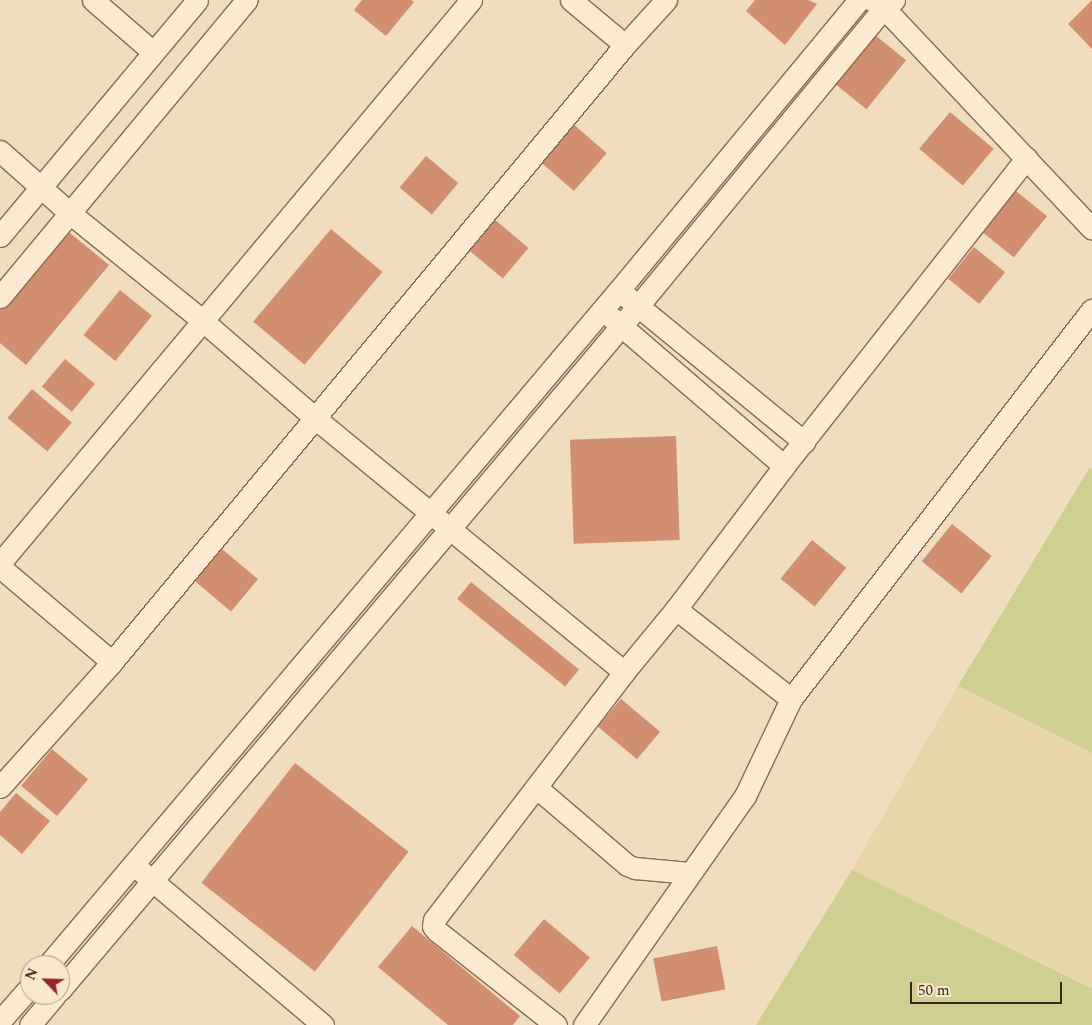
<!DOCTYPE html>
<html>
<head>
<meta charset="utf-8">
<style>
  body { margin:0 }
  #map { position:relative; width:1092px; height:1025px; overflow:hidden; background:#f0dcbe; font-family:Spectral,serif }
  div>[style] { position:absolute }
  .farmland>* { inset:0; background:#e7d6aa }
  .green>* { inset:0; background:#cfcf91 }
  .building>* { inset:0; background:#d18e71; transform-origin:0 0 }
  .roads { filter:drop-shadow(1px 0 #8a6b55) drop-shadow(-1px 0 #8a6b55) drop-shadow(0 1px #8a6b55) drop-shadow(0 -1px #8a6b55) }
  .minor>* { height:21px; margin:-10.5px; padding:0 10.5px; transform-origin:10.5px; border-radius:10.5px; background:#fbead1 }
  span { translate:-50% -50%; white-space:nowrap; text-align:center; line-height:1.15; -webkit-text-stroke:4px #f7e7ce; paint-order:stroke }
  .north { position:absolute; left:20px; top:955px; width:50px; height:50px; box-sizing:border-box; background:#f7e7ce; border:1px solid #ab9a86; border-radius:50%; rotate:294deg; font-size:14px; font-weight:700; line-height:20px; text-align:center; color:#38261b }
  .north::after { content:''; display:block; margin:auto; width:18px; height:22px; background:#9c2230; clip-path:polygon(50% 0,100% 100%,50% 72%,0 100%) }
  .scale { position:absolute; left:910px; top:982px; width:152px; height:22px; box-sizing:border-box; border:2px solid #38261b; border-top:0; padding-left:6px; font-size:15px; line-height:18px; white-space:nowrap; color:#38261b; -webkit-text-stroke:4px #f7e7ce; paint-order:stroke }
</style>
</head>
<body>
<div id="map">
  <div class="farmland">
    <div style="clip-path:polygon(958px 686px,1092px 753px,1092px 989px,852px 870px)"></div>
  </div>
  <div class="green">
    <div style="clip-path:polygon(1090px 467px,1092px 469px,1092px 753px,958px 686px)"></div>
    <div style="clip-path:polygon(852px 870px,1092px 989px,1092px 1025px,756px 1025px)"></div>
  </div>
  <div class="building">
    <div style="clip-path:polygon(362px 0,411px 0,414px 2px,386px 36px,354px 10px)"></div>
    <div style="clip-path:polygon(755px 0,808px 0,817px 4px,785px 45px,746px 11px)"></div>
    <div style="clip-path:polygon(1092px 0,1092px 49px,1068px 24px)"></div>
    <div style="left:875px;top:35px;width:40px;height:63px;rotate:39deg"></div>
    <div style="left:950px;top:112px;width:57px;height:48px;rotate:40deg"></div>
    <div style="left:572px;top:123px;width:46px;height:50px;rotate:41deg"></div>
    <div style="left:426px;top:156px;width:42px;height:41px;rotate:40deg"></div>
    <div style="left:1016px;top:191px;width:40px;height:53px;rotate:39deg"></div>
    <div style="left:494px;top:219px;width:45px;height:40px;rotate:40deg"></div>
    <div style="clip-path:polygon(64px 228px,109px 265px,26px 365px,0 343px,0 305px)"></div>
    <div style="left:331px;top:229px;width:67px;height:121px;rotate:40deg"></div>
    <div style="left:974px;top:247px;width:40px;height:41px;rotate:39deg"></div>
    <div style="left:120px;top:290px;width:41px;height:58px;rotate:39deg"></div>
    <div style="left:65px;top:359px;width:39px;height:36px;rotate:40deg"></div>
    <div style="left:32px;top:389px;width:52px;height:38px;rotate:40deg"></div>
    <div style="left:676px;top:436px;width:104px;height:106px;rotate:88deg"></div>
    <div style="left:952px;top:524px;width:51px;height:48px;rotate:39deg"></div>
    <div style="left:812px;top:540px;width:44px;height:50px;rotate:39deg"></div>
    <div style="left:222px;top:549px;width:47px;height:42px;rotate:40deg"></div>
    <div style="left:471px;top:582px;width:139px;height:22px;rotate:39deg"></div>
    <div style="left:621px;top:699px;width:51px;height:36px;rotate:40deg"></div>
    <div style="left:52px;top:749px;width:47px;height:48px;rotate:40deg"></div>
    <div style="left:295px;top:763px;width:144px;height:152px;rotate:38deg"></div>
    <div style="clip-path:polygon(16px 793px,50px 821px,22px 854px,0 835px,0 812px)"></div>
    <div style="left:544px;top:919px;width:60px;height:47px;rotate:40deg"></div>
    <div style="clip-path:polygon(412px 926px,520px 1016px,513px 1025px,448px 1025px,378px 967px)"></div>
    <div style="left:717px;top:946px;width:44px;height:65px;rotate:79deg"></div>
  </div>
  <div class="roads">
    <div class="minor">
      <div style="left:93px;top:0;width:79px;rotate:40.9deg"></div>
      <div style="left:571px;top:0;width:70px;rotate:39.8deg"></div>
      <div style="left:872px;top:0;width:14px;rotate:34deg"></div>
      <div style="left:884px;top:8px;width:303px;rotate:46.7deg"></div>
      <div style="left:0;top:151px;width:95px;rotate:41.6deg"></div>
      <div style="left:71px;top:214px;width:170px;rotate:39deg"></div>
      <div style="left:203px;top:321px;width:148px;rotate:40.9deg"></div>
      <div style="left:315px;top:418px;width:400px;rotate:39.4deg"></div>
      <div style="left:0;top:236px;width:307px;rotate:-50.1deg"></div>
      <div style="left:0;top:297px;width:386px;rotate:-50.3deg"></div>
      <div style="left:627px;top:297px;width:229px;rotate:39.3deg"></div>
      <div style="left:612px;top:318px;width:227px;rotate:40.7deg"></div>
      <div style="left:0;top:563px;width:734px;rotate:-50.08deg"></div>
      <div style="left:0;top:567px;width:147px;rotate:40.3deg"></div>
      <div style="left:676px;top:609px;width:146px;rotate:38deg"></div>
      <div style="left:0;top:787px;width:168px;rotate:-48.1deg"></div>
      <div style="left:112px;top:662px;width:802px;rotate:-50.26deg"></div>
      <div style="left:625px;top:45px;width:61px;rotate:-47.7deg"></div>
      <div style="left:537px;top:788px;width:118px;rotate:40.5deg"></div>
      <div style="left:627px;top:865px;width:9px;rotate:21deg"></div>
      <div style="left:635px;top:868px;width:55px;rotate:5.2deg"></div>
      <div style="left:142px;top:872px;width:237px;rotate:40.2deg"></div>
      <div style="left:48px;top:965px;width:884px;rotate:-49.77deg"></div>
      <div style="left:619px;top:290px;width:376px;rotate:-50.4deg"></div>
      <div style="left:60px;top:990px;width:896px;rotate:-49.8deg"></div>
      <div style="left:638px;top:306px;width:386px;rotate:-50.5deg"></div>
      <div style="left:884px;top:8px;width:13px;rotate:-39deg"></div>
      <div style="left:0;top:1021px;width:45px;rotate:-48.6deg"></div>
      <div style="left:30px;top:1025px;width:39px;rotate:-50deg"></div>
      <div style="left:556px;top:1025px;width:152px;rotate:-141.7deg"></div>
      <div style="left:437px;top:931px;width:6px;rotate:-129deg"></div>
      <div style="left:433px;top:926px;width:6px;rotate:-81deg"></div>
      <div style="left:434px;top:920px;width:312px;rotate:-52.5deg"></div>
      <div style="left:624px;top:672px;width:82px;rotate:-50.5deg"></div>
      <div style="left:676px;top:609px;width:179px;rotate:-52.9deg"></div>
      <div style="left:784px;top:466px;width:392px;rotate:-51.8deg"></div>
      <div style="left:584px;top:1025px;width:280px;rotate:-54.9deg"></div>
      <div style="left:745px;top:796px;width:107px;rotate:-64.6deg"></div>
      <div style="left:791px;top:699px;width:492px;rotate:-52.3deg"></div>
    </div>
  </div>
  <div class="north">N</div>
  <div class="scale">50 m</div>
</div>
</body>
</html>
